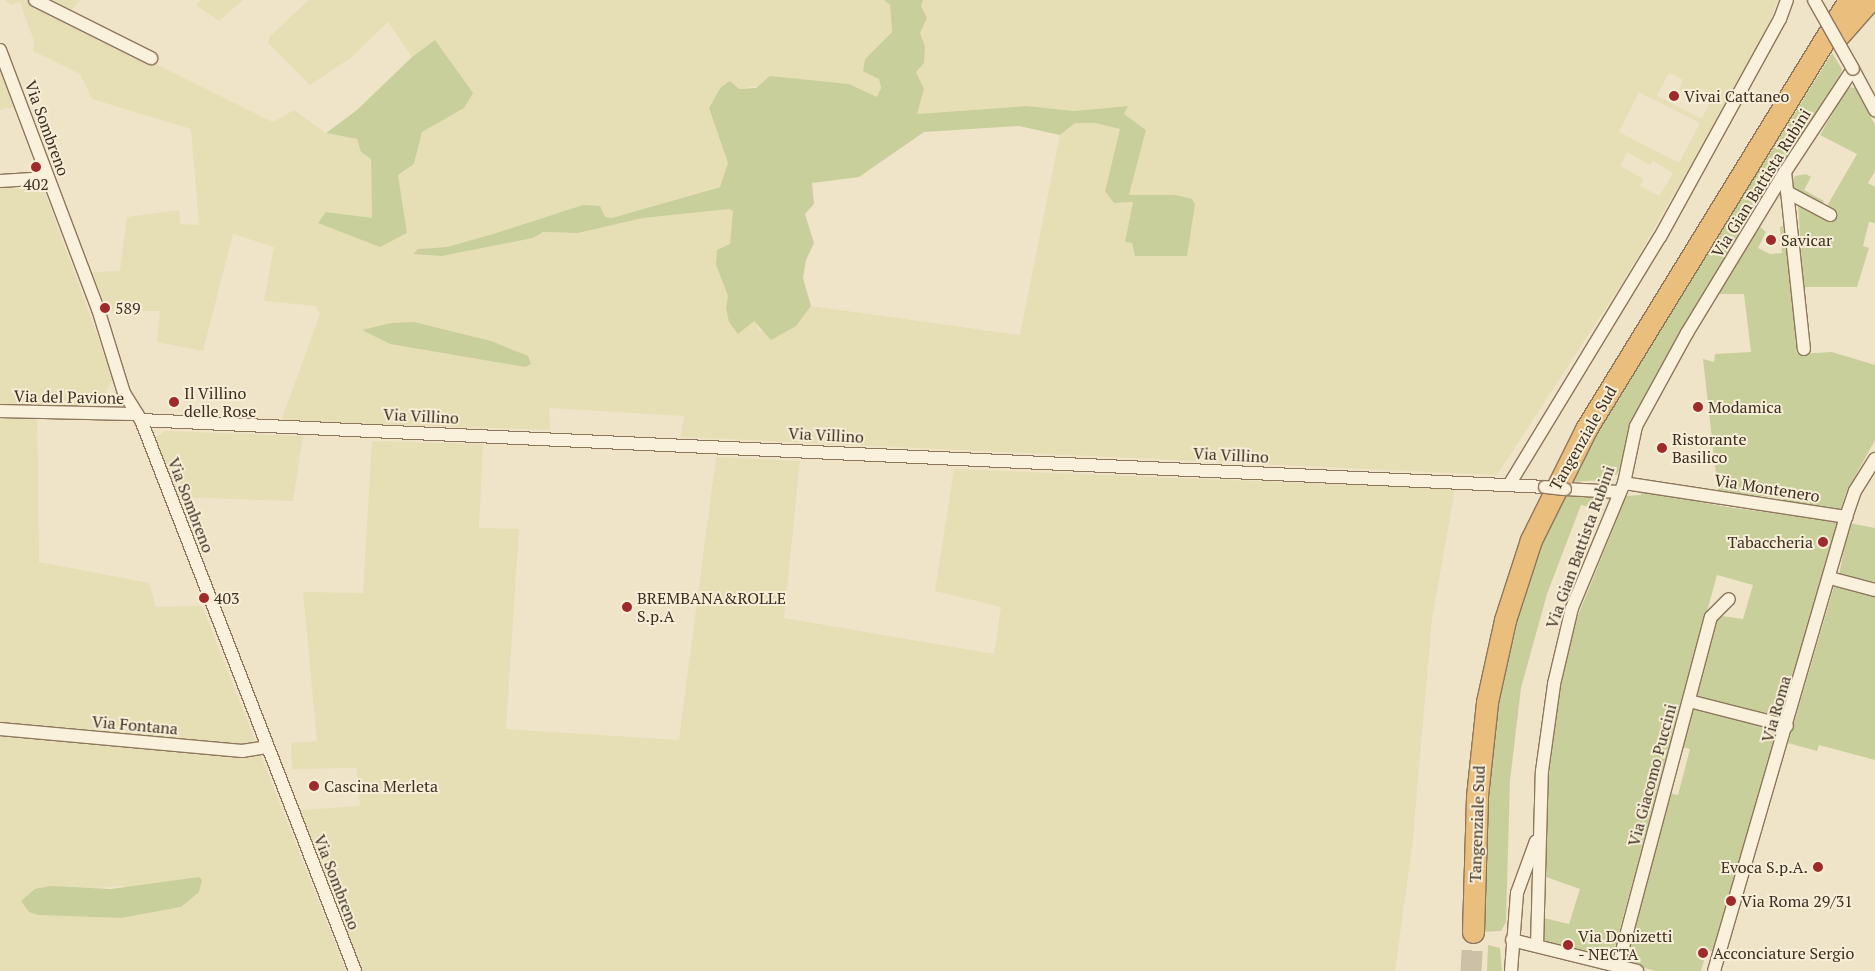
<!DOCTYPE html>
<html>
<head>
<meta charset="utf-8">
<style>
  body { margin:0 }
  #map { position:relative; width:1875px; height:971px; overflow:hidden; background:#f0e4c8; font-family:"PT Serif",serif }
  div>[style] { position:absolute }
  .farmland>* { inset:0; background:#e6deb5 }
  .green>* { inset:0; background:#c9cf9b }
  .trunk-tunnel>* { height:21px; margin-top:-10.5px; transform-origin:0; background:repeating-linear-gradient(90deg,#ccc0a6 0 21px,transparent 0 32px) }
  .roads { filter:drop-shadow(1px 0 #8d765c) drop-shadow(-1px 0 #8d765c) drop-shadow(0 1px #8d765c) drop-shadow(0 -1px #8d765c) }
  .minor>* { height:12px; margin:-6px; padding:0 6px; transform-origin:6px; border-radius:6px; background:#faf1dc }
  .trunk>* { height:21px; margin:-10.5px; padding:0 10.5px; transform-origin:10.5px; border-radius:10.5px; background:#eabe7c }
  .bridges { filter:drop-shadow(1px 0 #8d765c) drop-shadow(-1px 0 #8d765c) drop-shadow(0 1px #8d765c) drop-shadow(0 -1px #8d765c) }
  .minor-bridge>* { height:12px; margin:-6px; padding:0 6px; transform-origin:6px; border-radius:6px; background:#faf1dc }
  .dots>* { width:14px; height:14px; translate:-50% -50%; box-sizing:border-box; border:2px solid #f7eed8; border-radius:50% }
  span { translate:-50% -50%; white-space:nowrap; text-align:center; line-height:1.15; -webkit-text-stroke:4px #f7eed8; paint-order:stroke }
  .poi-label { font-size:16px; color:#3d2e20 }
  .left { translate:0 -50%; text-align:left }
  .right { translate:-100% -50%; text-align:right }
  .street-label { font-size:16px; color:#3d2e20 }
</style>
</head>
<body>
<div id="map">
  <div class="farmland">
    <div style="clip-path:polygon(evenodd,5px 0,80px 0,64px 19px,273px 122px,294px 110px,326px 133px,357px 139px,361px 152px,371px 159px,372px 219px,327px 212px,407px 233px,398px 175px,414px 164px,422px 132px,464px 108px,435px 40px,412px 57px,388px 22px,352px 57px,310px 85px,268px 43px,270px 36px,309px 0,884px 0,890px 5px,892px 32px,865px 59px,879px 79px,881px 88px,877px 97px,849px 84px,793px 80px,739px 89px,709px 108px,728px 163px,721px 186px,612px 218px,605px 217px,601px 211px,583px 205px,493px 234px,447px 247px,418px 249px,414px 253px,442px 256px,533px 238px,543px 232px,578px 233px,643px 218px,729px 209px,733px 211px,730px 244px,716px 265px,728px 296px,726px 308px,754px 321px,760px 331px,796px 326px,811px 306px,1020px 335px,1060px 135px,1075px 123px,1095px 123px,1120px 129px,1105px 190px,1114px 203px,1133px 202px,1125px 242px,1132px 243px,1135px 256px,1159px 255px,1193px 214px,1195px 204px,1175px 195px,1129px 195px,1146px 130px,1123px 114px,1127px 106px,1074px 111px,1027px 106px,916px 114px,924px 89px,916px 72px,925px 46px,920px 33px,927px 18px,921px 6px,923px 0,1778px 0,1765px 32px,1703px 144px,1624px 280px,1497px 475px,681px 437px,684px 416px,549px 408px,550px 430px,281px 421px,320px 314px,316px 306px,264px 301px,274px 247px,233px 234px,203px 351px,157px 342px,160px 311px,107px 311px,92px 272px,120px 271px,127px 217px,179px 210px,180px 224px,199px 225px,191px 129px,92px 99px,80px 74px,33px 51px,34px 41px,20px 2px,11px 5px,5px 0,1669px 73px,1683px 80px,1679px 90px,1696px 98px,1701px 89px,1713px 95px,1702px 119px,1657px 96px,1669px 73px,5px 0,1639px 92px,1700px 123px,1679px 163px,1619px 132px,1639px 92px,5px 0,1627px 152px,1650px 165px,1653px 161px,1673px 173px,1659px 196px,1640px 186px,1644px 179px,1620px 166px,1627px 152px,5px 0,380px 326px,525px 367px,390px 344px,362px 330px,380px 326px)"></div>
    <div style="clip-path:polygon(201px 0,243px 0,219px 21px,196px 5px)"></div>
    <div style="clip-path:polygon(0 67px,2px 72px,14px 107px,0 110px)"></div>
    <div style="clip-path:polygon(evenodd,43px 187px,113px 378px,98px 408px,37px 407px,39px 562px,149px 583px,156px 607px,202px 606px,346px 971px,0 971px,0 188px,43px 187px,50px 886px,69px 890px,121px 886px,181px 907px,121px 918px,38px 915px,50px 886px)"></div>
    <div style="clip-path:polygon(165px 431px,303px 436px,293px 501px,175px 497px,153px 440px)"></div>
    <div style="clip-path:polygon(372px 441px,483px 444px,479px 528px,519px 529px,506px 729px,679px 740px,716px 457px,800px 461px,784px 618px,994px 654px,1001px 607px,935px 591px,954px 469px,1455px 489px,1432px 619px,1412px 848px,1395px 971px,363px 971px,300px 810px,360px 806px,356px 768px,292px 769px,291px 743px,317px 741px,303px 592px,363px 593px)"></div>
  </div>
  <div class="green">
    <div style="clip-path:polygon(884px 0,923px 0,921px 6px,927px 18px,920px 33px,925px 46px,924px 63px,916px 72px,924px 89px,917px 114px,1027px 106px,1074px 111px,1128px 106px,1124px 114px,1146px 130px,1129px 195px,1175px 195px,1192px 199px,1195px 204px,1187px 256px,1135px 256px,1132px 243px,1125px 242px,1133px 202px,1114px 203px,1105px 191px,1120px 129px,1095px 123px,1075px 123px,1060px 135px,1019px 126px,924px 132px,859px 177px,812px 183px,814px 204px,805px 214px,814px 243px,806px 260px,803px 278px,811px 306px,796px 326px,771px 340px,754px 321px,738px 334px,729px 322px,726px 308px,728px 296px,716px 265px,717px 250px,730px 244px,733px 211px,729px 209px,643px 218px,578px 233px,543px 232px,533px 238px,442px 256px,413px 254px,418px 249px,447px 247px,493px 234px,583px 205px,600px 206px,605px 217px,612px 218px,720px 187px,728px 163px,709px 108px,721px 87px,730px 81px,739px 89px,756px 88px,770px 76px,849px 84px,877px 97px,881px 88px,879px 79px,863px 71px,865px 59px,892px 32px,890px 5px)"></div>
    <div style="clip-path:polygon(435px 40px,473px 93px,464px 108px,422px 132px,414px 164px,398px 175px,407px 233px,380px 247px,318px 223px,326px 212px,372px 218px,371px 159px,361px 152px,357px 139px,326px 133px,357px 110px,412px 57px)"></div>
    <div style="clip-path:polygon(1832px 53px,1842px 69px,1839px 78px,1674px 342px,1647px 394px,1621px 468px,1617px 474px,1604px 480px,1568px 482px,1591px 437px,1727px 215px,1767px 158px)"></div>
    <div style="clip-path:polygon(1848px 87px,1855px 88px,1875px 125px,1875px 171px,1868px 183px,1875px 187px,1875px 223px,1869px 222px,1863px 246px,1869px 248px,1857px 287px,1803px 287px,1798px 202px,1832px 221px,1835px 211px,1827px 206px,1857px 154px,1820px 135px)"></div>
    <div style="clip-path:polygon(1806px 174px,1811px 177px,1804px 190px,1824px 201px,1821px 205px,1789px 186px,1795px 176px)"></div>
    <div style="clip-path:polygon(1786px 225px,1797px 354px,1832px 352px,1875px 365px,1875px 440px,1846px 493px,1841px 510px,1782px 503px,1783px 498px,1718px 493px,1703px 359px,1714px 362px,1715px 354px,1751px 352px,1744px 294px,1716px 294px,1759px 226px,1766px 232px,1758px 248px,1770px 254px,1782px 253px,1780px 227px)"></div>
    <div style="clip-path:polygon(414px 322px,491px 341px,528px 356px,531px 364px,525px 367px,390px 344px,362px 330px,391px 323px)"></div>
    <div style="clip-path:polygon(1642px 487px,1701px 497px,1700px 502px,1727px 507px,1839px 522px,1715px 952px,1707px 950px,1701px 971px,1655px 971px,1623px 962px,1669px 793px,1678px 795px,1690px 749px,1682px 747px,1714px 621px,1722px 616px,1743px 619px,1753px 585px,1717px 575px,1613px 954px,1606px 959px,1542px 942px,1544px 918px,1569px 924px,1580px 889px,1546px 877px,1546px 804px,1560px 675px,1575px 623px,1617px 519px,1618px 506px,1624px 496px,1641px 495px)"></div>
    <div style="clip-path:polygon(1591px 496px,1604px 510px,1581px 505px,1547px 594px,1521px 688px,1510px 781px,1506px 922px,1501px 931px,1482px 932px,1485px 800px,1500px 672px,1513px 642px,1527px 575px,1560px 497px)"></div>
    <div style="clip-path:polygon(1849px 523px,1875px 528px,1875px 582px,1839px 575px)"></div>
    <div style="clip-path:polygon(1835px 583px,1875px 595px,1875px 760px,1819px 745px,1817px 751px,1788px 743px)"></div>
    <div style="clip-path:polygon(199px 877px,202px 880px,199px 892px,181px 907px,121px 918px,38px 915px,29px 912px,21px 901px,35px 889px,50px 886px,111px 889px)"></div>
    <div style="clip-path:polygon(1488px 945px,1500px 948px,1502px 971px,1487px 971px)"></div>
  </div>
  <div class="trunk-tunnel">
    <div style="left:1471px;top:971px;width:39px;rotate:-87deg"></div>
  </div>
  <div class="roads">
    <div class="minor">
      <div style="left:35px;top:0;width:130px;rotate:26.6deg"></div>
      <div style="left:0;top:50px;width:277px;rotate:69.3deg"></div>
      <div style="left:98px;top:309px;width:88px;rotate:72.8deg"></div>
      <div style="left:124px;top:393px;width:32px;rotate:58deg"></div>
      <div style="left:141px;top:420px;width:591px;rotate:68.77deg"></div>
      <div style="left:1785px;top:172px;width:178px;rotate:83.9deg"></div>
      <div style="left:0;top:181px;width:48px;rotate:-3.6deg"></div>
      <div style="left:1787px;top:192px;width:49px;rotate:28.1deg"></div>
      <div style="left:0;top:411px;width:137px;rotate:1.3deg"></div>
      <div style="left:141px;top:420px;width:1406px;rotate:2.73deg"></div>
      <div style="left:1624px;top:483px;width:225px;rotate:8.7deg"></div>
      <div style="left:1509px;top:485px;width:290px;rotate:-58.7deg"></div>
      <div style="left:1660px;top:237px;width:249px;rotate:-61.2deg"></div>
      <div style="left:1780px;top:19px;width:20px;rotate:-70deg"></div>
      <div style="left:1565px;top:489px;width:54px;rotate:3.2deg"></div>
      <div style="left:1830px;top:578px;width:47px;rotate:14.9deg"></div>
      <div style="left:1689px;top:701px;width:101px;rotate:14.3deg"></div>
      <div style="left:0;top:729px;width:243px;rotate:5.2deg"></div>
      <div style="left:242px;top:751px;width:25px;rotate:-9deg"></div>
      <div style="left:1512px;top:940px;width:129px;rotate:13.9deg"></div>
      <div style="left:1537px;top:945px;width:174px;rotate:-88.4deg"></div>
      <div style="left:1542px;top:771px;width:88px;rotate:-82.1deg"></div>
      <div style="left:1554px;top:684px;width:78px;rotate:-76.7deg"></div>
      <div style="left:1572px;top:608px;width:135px;rotate:-67.4deg"></div>
      <div style="left:1624px;top:483px;width:58px;rotate:-78.1deg"></div>
      <div style="left:1636px;top:426px;width:106px;rotate:-61.3deg"></div>
      <div style="left:1687px;top:333px;width:188px;rotate:-58.7deg"></div>
      <div style="left:1785px;top:172px;width:123px;rotate:-56.6deg"></div>
      <div style="left:1853px;top:69px;width:47px;rotate:61.8deg"></div>
      <div style="left:1618px;top:966px;width:361px;rotate:-75.1deg"></div>
      <div style="left:1711px;top:617px;width:25px;rotate:-45deg"></div>
      <div style="left:1511px;top:971px;width:78px;rotate:-85.6deg"></div>
      <div style="left:1517px;top:893px;width:55px;rotate:-69.9deg"></div>
      <div style="left:1714px;top:971px;width:473px;rotate:-73.8deg"></div>
      <div style="left:1846px;top:517px;width:28px;rotate:-71deg"></div>
      <div style="left:1855px;top:491px;width:38px;rotate:-58deg"></div>
    </div>
    <div class="trunk">
      <div style="left:1839px;top:35px;width:47px;rotate:-48.5deg"></div>
      <div style="left:1473px;top:932px;width:136px;rotate:-88.3deg"></div>
      <div style="left:1477px;top:796px;width:95px;rotate:-83.9deg"></div>
      <div style="left:1487px;top:702px;width:84px;rotate:-77.6deg"></div>
      <div style="left:1505px;top:620px;width:84px;rotate:-72deg"></div>
      <div style="left:1531px;top:540px;width:124px;rotate:-63.6deg"></div>
      <div style="left:1586px;top:429px;width:503px;rotate:-58.49deg"></div>
    </div>
  </div>
  <div class="bridges">
    <div class="minor-bridge">
      <div style="left:1814px;top:0;width:79px;rotate:60.5deg"></div>
      <div style="left:1545px;top:487px;width:20px;rotate:6deg"></div>
    </div>
  </div>
  <div class="dots">
    <div style="left:1674px;top:96px;background:#9e2a2b"></div>
    <div style="left:36px;top:167px;background:#9e2a2b"></div>
    <div style="left:1771px;top:240px;background:#9e2a2b"></div>
    <div style="left:105px;top:308px;background:#9e2a2b"></div>
    <div style="left:174px;top:402px;background:#9e2a2b"></div>
    <div style="left:1698px;top:407px;background:#9e2a2b"></div>
    <div style="left:1662px;top:448px;background:#9e2a2b"></div>
    <div style="left:1823px;top:542px;background:#9e2a2b"></div>
    <div style="left:204px;top:598px;background:#9e2a2b"></div>
    <div style="left:627px;top:607px;background:#9e2a2b"></div>
    <div style="left:314px;top:786px;background:#9e2a2b"></div>
    <div style="left:1818px;top:867px;background:#9e2a2b"></div>
    <div style="left:1731px;top:901px;background:#9e2a2b"></div>
    <div style="left:1568px;top:945px;background:#9e2a2b"></div>
    <div style="left:1703px;top:953px;background:#9e2a2b"></div>
  </div>
  <div class="poi-label">
    <span class="left" style="left:1684px;top:96px">Vivai Cattaneo</span>
    <span style="left:36px;top:184px">402</span>
    <span class="left" style="left:1781px;top:240px">Savicar</span>
    <span class="left" style="left:115px;top:308px">589</span>
    <span class="left" style="left:184px;top:402px">Il Villino<br>delle Rose</span>
    <span class="left" style="left:1708px;top:407px">Modamica</span>
    <span class="left" style="left:1672px;top:448px">Ristorante<br>Basilico</span>
    <span class="right" style="left:1813px;top:542px">Tabaccheria</span>
    <span class="left" style="left:214px;top:598px">403</span>
    <span class="left" style="left:637px;top:607px">BREMBANA&amp;ROLLE<br>S.p.A</span>
    <span class="left" style="left:324px;top:786px">Cascina Merleta</span>
    <span class="right" style="left:1808px;top:867px">Evoca S.p.A.</span>
    <span class="left" style="left:1741px;top:901px">Via Roma 29/31</span>
    <span class="left" style="left:1578px;top:945px">Via Donizetti<br>- NECTA</span>
    <span class="left" style="left:1713px;top:953px">Acconciature Sergio</span>
  </div>
  <div class="street-label">
    <span style="left:47px;top:128px;rotate:70deg">Via Sombreno</span>
    <span style="left:1761px;top:183px;rotate:-58deg">Via Gian Battista Rubini</span>
    <span style="left:69px;top:397px;rotate:1deg">Via del Pavione</span>
    <span style="left:421px;top:416px;rotate:3deg">Via Villino</span>
    <span style="left:826px;top:435px;rotate:3deg">Via Villino</span>
    <span style="left:1583px;top:438px;rotate:-60deg">Tangenziale Sud</span>
    <span style="left:1231px;top:455px;rotate:3deg">Via Villino</span>
    <span style="left:1767px;top:488px;rotate:9deg">Via Montenero</span>
    <span style="left:191px;top:505px;rotate:69deg">Via Sombreno</span>
    <span style="left:1580px;top:547px;rotate:-70deg">Via Gian Battista Rubini</span>
    <span style="left:1776px;top:709px;rotate:-74deg">Via Roma</span>
    <span style="left:135px;top:725px;rotate:5deg">Via Fontana</span>
    <span style="left:1652px;top:775px;rotate:-75deg">Via Giacomo Puccini</span>
    <span style="left:1477px;top:824px;rotate:-88deg">Tangenziale Sud</span>
    <span style="left:337px;top:882px;rotate:69deg">Via Sombreno</span>
  </div>
</div>
</body>
</html>
